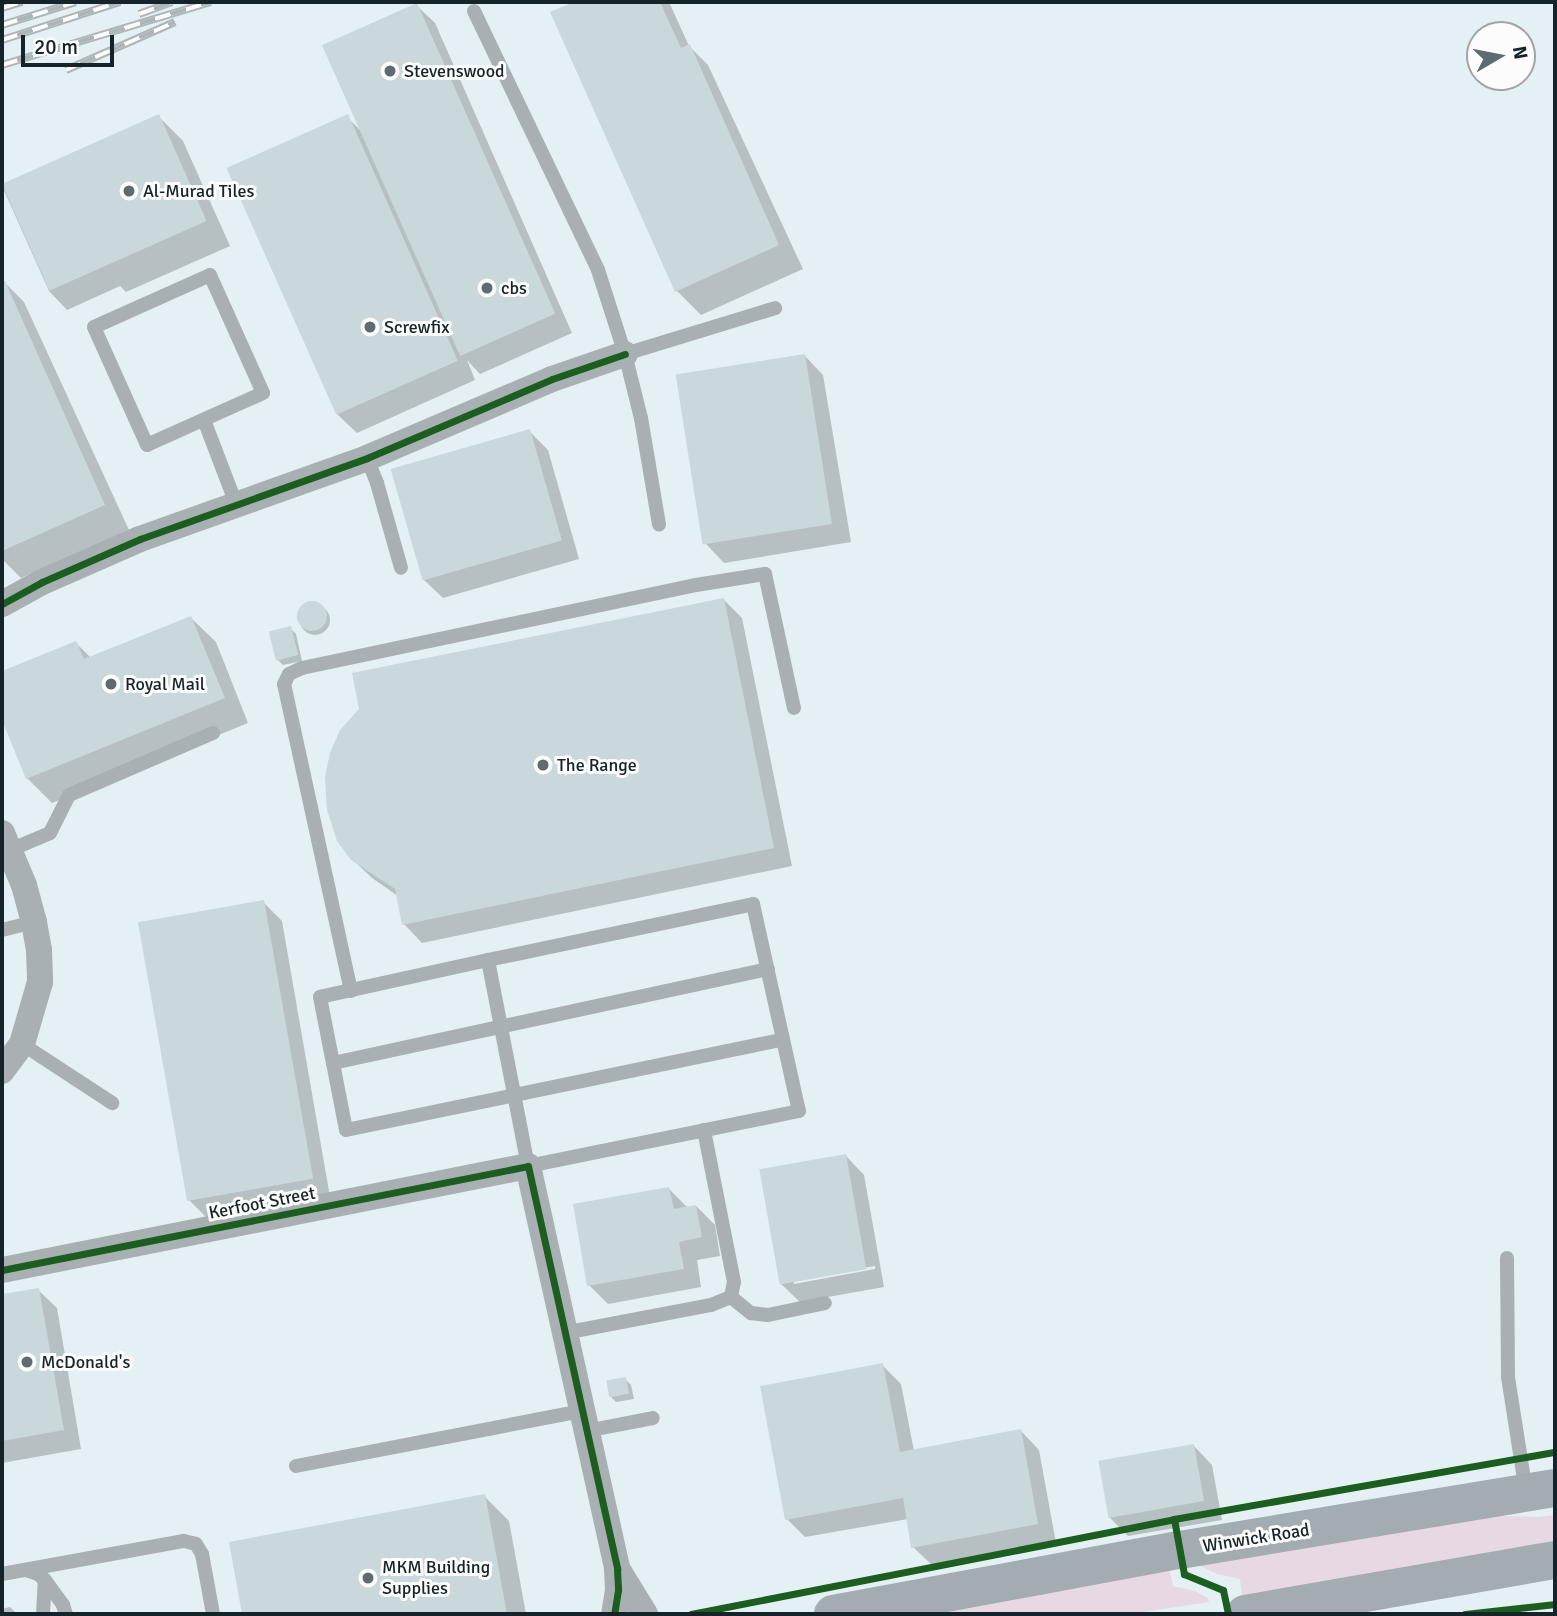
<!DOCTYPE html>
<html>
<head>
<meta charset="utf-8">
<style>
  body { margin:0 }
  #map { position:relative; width:1557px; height:1616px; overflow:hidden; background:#e4f0f4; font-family:Signika,sans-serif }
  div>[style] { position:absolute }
  .green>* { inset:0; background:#e8d8e3 }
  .shadow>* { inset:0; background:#0003 }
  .round { border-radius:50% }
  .building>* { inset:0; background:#cad7db; transform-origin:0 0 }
  .lane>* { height:14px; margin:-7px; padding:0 7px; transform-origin:7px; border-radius:7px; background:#a8b0b3 }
  .street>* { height:26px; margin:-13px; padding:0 13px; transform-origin:13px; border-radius:13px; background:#a8b0b3 }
  .highway>* { height:38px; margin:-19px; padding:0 19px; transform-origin:19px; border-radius:19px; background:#a3adb1 }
  .rail>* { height:8px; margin-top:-4px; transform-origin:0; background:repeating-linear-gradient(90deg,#fcfcfc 0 16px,#adb5b8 0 32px); box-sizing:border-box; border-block:2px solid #adb5b8 }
  .cycleway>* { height:7px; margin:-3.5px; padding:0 3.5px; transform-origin:3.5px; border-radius:3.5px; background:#1b5e20 }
  .dots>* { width:19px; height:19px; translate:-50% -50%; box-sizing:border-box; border:4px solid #fcfcfc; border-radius:50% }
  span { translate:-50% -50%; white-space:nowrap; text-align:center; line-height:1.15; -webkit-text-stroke:6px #fcfcfc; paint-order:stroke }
  .poi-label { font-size:18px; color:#162429 }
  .left { translate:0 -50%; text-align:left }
  .street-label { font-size:18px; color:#162429 }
  .frame { position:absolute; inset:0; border:4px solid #162429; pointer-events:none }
  .north { position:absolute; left:1466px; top:21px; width:70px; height:70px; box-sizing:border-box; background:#fcfcfc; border:2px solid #a0a6a8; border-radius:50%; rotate:80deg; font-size:19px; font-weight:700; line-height:28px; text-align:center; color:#162429 }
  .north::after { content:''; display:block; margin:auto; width:24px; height:32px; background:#5e6b70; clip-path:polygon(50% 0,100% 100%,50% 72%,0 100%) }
  .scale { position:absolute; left:21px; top:35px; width:93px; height:32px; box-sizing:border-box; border:4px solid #162429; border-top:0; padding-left:9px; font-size:21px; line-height:24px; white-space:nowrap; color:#162429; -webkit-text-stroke:5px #fcfcfc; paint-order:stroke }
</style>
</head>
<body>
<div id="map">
  <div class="green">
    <div style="clip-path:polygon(1464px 1515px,1538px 1517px,1555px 1515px,1555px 1541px,1242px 1597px,1240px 1579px,1217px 1574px,1196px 1564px)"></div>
    <div style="clip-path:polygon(1169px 1568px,1173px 1586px,1195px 1591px,1208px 1598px,1209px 1602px,1130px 1614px,933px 1614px)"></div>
  </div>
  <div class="shadow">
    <div style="clip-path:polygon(578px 2px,669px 2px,689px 46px,708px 65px,803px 269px,701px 315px,676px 290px,553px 13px)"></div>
    <div style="clip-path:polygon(416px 5px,435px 23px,572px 333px,480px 374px,467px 360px,475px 380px,357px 433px,338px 415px,347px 117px,361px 131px)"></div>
    <div style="clip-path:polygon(158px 116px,183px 141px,230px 246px,126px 292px,120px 286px,67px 310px,49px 291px,2px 186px)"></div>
    <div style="clip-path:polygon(5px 283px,24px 302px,129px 530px,21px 578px,2px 559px,2px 285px)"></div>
    <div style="clip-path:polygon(805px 356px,823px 375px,851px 542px,724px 563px,706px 544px)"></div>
    <div style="clip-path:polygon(529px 431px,548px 450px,579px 559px,443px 598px,424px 580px)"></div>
    <div style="clip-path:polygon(723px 599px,742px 618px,792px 866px,422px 943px,404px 924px,398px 896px,372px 878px,352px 859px)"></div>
    <div class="round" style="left:300px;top:605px;width:30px;height:30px"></div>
    <div style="clip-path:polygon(191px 618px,216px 642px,248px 723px,52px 803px,27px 778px,2px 715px,2px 673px,76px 643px,91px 658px)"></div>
    <div style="clip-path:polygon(290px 628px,296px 634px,302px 661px,283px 665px,277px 659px)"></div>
    <div style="clip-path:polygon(263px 902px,282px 921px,330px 1197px,208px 1219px,189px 1200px)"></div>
    <div style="clip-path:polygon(evenodd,846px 1156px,864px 1175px,884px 1287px,800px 1302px,781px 1284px,846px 1156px,875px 1266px,875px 1269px,794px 1284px,794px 1280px,875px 1266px)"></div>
    <div style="clip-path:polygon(669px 1189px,688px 1208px,696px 1206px,715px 1225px,720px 1256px,697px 1260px,701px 1287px,608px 1304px,589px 1285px)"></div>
    <div style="clip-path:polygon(38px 1290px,57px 1308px,81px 1449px,2px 1463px,2px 1296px)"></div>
    <div style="clip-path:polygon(882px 1365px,901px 1384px,914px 1451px,1021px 1431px,1039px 1450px,1056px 1543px,932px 1565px,913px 1547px,908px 1519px,805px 1537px,787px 1519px)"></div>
    <div style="clip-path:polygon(625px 1379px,631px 1385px,634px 1399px,616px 1402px,611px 1397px)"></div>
    <div style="clip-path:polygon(1194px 1446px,1212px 1465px,1222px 1520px,1128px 1536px,1109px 1517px)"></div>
    <div style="clip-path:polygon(484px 1496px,509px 1521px,526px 1614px,244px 1614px,231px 1543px)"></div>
    <div style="clip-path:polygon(10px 1607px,17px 1614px,2px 1614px,2px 1609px)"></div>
  </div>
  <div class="building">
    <div style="clip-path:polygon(574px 2px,660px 2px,681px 48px,690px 44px,779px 245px,675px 292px,550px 12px)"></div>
    <div style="left:417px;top:3px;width:340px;height:104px;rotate:66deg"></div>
    <div style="left:159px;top:114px;width:117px;height:172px;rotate:66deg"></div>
    <div style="left:348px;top:114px;width:270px;height:133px;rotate:66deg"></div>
    <div style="clip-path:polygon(5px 281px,105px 505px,2px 551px,2px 283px)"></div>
    <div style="left:805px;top:354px;width:172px;height:131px;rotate:81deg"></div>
    <div style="left:530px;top:429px;width:116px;height:145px;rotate:74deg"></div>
    <div style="clip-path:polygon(724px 598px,774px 848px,402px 925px,395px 889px,351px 860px,337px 841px,327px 810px,325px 777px,330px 753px,340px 730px,359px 709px,352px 673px)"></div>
    <div class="round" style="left:297px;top:601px;width:30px;height:30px"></div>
    <div style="clip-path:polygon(191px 616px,225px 698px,26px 779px,2px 720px,2px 671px,76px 641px,84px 659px)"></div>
    <div style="left:291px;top:626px;width:30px;height:23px;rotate:76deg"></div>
    <div style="left:264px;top:900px;width:283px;height:128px;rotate:80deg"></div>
    <div style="left:846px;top:1154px;width:117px;height:88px;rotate:80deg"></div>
    <div style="clip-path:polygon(669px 1187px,674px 1209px,696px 1205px,702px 1237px,679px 1242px,684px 1269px,587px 1286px,573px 1204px)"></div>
    <div style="clip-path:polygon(39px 1288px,64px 1430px,2px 1441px,2px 1294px)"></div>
    <div style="clip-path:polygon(883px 1363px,900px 1452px,1021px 1429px,1038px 1524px,911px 1548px,903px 1498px,785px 1520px,760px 1386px)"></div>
    <div style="left:626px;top:1377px;width:17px;height:20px;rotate:80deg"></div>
    <div style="left:1194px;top:1444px;width:58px;height:97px;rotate:80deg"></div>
    <div style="clip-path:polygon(485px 1494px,507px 1614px,242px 1614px,229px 1542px)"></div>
  </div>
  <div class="lane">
    <div style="left:474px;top:11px;width:287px;rotate:64.4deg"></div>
    <div style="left:598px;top:270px;width:88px;rotate:72.2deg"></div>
    <div style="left:625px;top:354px;width:66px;rotate:76deg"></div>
    <div style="left:641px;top:418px;width:108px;rotate:80.4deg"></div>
    <div style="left:210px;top:275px;width:129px;rotate:65.8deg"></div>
    <div style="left:263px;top:393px;width:127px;rotate:155.9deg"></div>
    <div style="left:147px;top:445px;width:129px;rotate:-114.2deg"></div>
    <div style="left:94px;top:327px;width:127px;rotate:-24.1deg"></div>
    <div style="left:625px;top:354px;width:157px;rotate:-17deg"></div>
    <div style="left:204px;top:420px;width:90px;rotate:69.1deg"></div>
    <div style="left:367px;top:458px;width:27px;rotate:68deg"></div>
    <div style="left:377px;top:483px;width:88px;rotate:74.2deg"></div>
    <div style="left:10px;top:850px;width:43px;rotate:-23deg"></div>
    <div style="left:50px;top:833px;width:42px;rotate:-63.4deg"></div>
    <div style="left:69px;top:795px;width:157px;rotate:-23.3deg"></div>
    <div style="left:753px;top:904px;width:212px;rotate:77.5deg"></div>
    <div style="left:799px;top:1111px;width:277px;rotate:168.5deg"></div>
    <div style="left:528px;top:1166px;width:210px;rotate:-101deg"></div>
    <div style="left:488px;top:960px;width:271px;rotate:-11.9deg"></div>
    <div style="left:2px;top:930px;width:33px;rotate:-14deg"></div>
    <div style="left:488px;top:960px;width:172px;rotate:167.6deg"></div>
    <div style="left:320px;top:997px;width:67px;rotate:78.9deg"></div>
    <div style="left:333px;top:1063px;width:445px;rotate:-12.2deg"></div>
    <div style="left:351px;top:991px;width:314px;rotate:-102.3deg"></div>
    <div style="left:284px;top:684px;width:11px;rotate:-63deg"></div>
    <div style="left:289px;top:674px;width:14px;rotate:-25deg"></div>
    <div style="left:302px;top:668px;width:403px;rotate:-11.9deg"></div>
    <div style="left:696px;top:585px;width:70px;rotate:-9.1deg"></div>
    <div style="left:765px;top:574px;width:137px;rotate:77.8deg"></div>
    <div style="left:22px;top:1044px;width:108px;rotate:33.2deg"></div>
    <div style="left:333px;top:1063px;width:68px;rotate:79deg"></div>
    <div style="left:346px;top:1130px;width:445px;rotate:-11.7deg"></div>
    <div style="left:1507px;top:1258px;width:119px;rotate:89.5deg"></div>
    <div style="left:1508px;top:1377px;width:116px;rotate:81.1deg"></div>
    <div style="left:731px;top:1297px;width:26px;rotate:39deg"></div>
    <div style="left:751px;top:1313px;width:17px;rotate:7deg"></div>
    <div style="left:768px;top:1315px;width:58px;rotate:-11.9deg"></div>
    <div style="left:564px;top:1333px;width:150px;rotate:-10.8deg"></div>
    <div style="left:711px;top:1305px;width:22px;rotate:-22deg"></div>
    <div style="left:731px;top:1297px;width:15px;rotate:-79deg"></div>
    <div style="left:734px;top:1282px;width:155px;rotate:-101.2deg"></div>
    <div style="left:586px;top:1431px;width:68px;rotate:-11deg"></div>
    <div style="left:296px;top:1466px;width:290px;rotate:-10.9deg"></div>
    <div style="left:26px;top:1570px;width:13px;rotate:18deg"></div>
    <div style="left:38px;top:1574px;width:9px;rotate:41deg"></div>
    <div style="left:45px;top:1580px;width:31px;rotate:54deg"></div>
    <div style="left:63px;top:1605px;width:9px;rotate:72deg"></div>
    <div style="left:2px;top:1574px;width:185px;rotate:-10.3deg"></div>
    <div style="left:184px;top:1541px;width:12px;rotate:14deg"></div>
    <div style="left:196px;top:1544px;width:12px;rotate:59deg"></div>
    <div style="left:202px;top:1554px;width:61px;rotate:79.6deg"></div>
    <div style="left:43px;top:1614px;width:34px;rotate:-87deg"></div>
  </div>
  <div class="street">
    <div style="left:2px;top:604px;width:46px;rotate:-28.8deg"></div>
    <div style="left:42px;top:582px;width:107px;rotate:-23.7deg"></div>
    <div style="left:140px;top:539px;width:241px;rotate:-19.6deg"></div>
    <div style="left:367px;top:458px;width:201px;rotate:-23.1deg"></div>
    <div style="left:552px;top:379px;width:77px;rotate:-18.9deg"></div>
    <div style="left:2px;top:833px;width:56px;rotate:67.1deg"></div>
    <div style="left:24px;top:885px;width:38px;rotate:75deg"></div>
    <div style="left:34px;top:922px;width:28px;rotate:80deg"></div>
    <div style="left:39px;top:950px;width:32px;rotate:88deg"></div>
    <div style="left:40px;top:982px;width:65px;rotate:106.2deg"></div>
    <div style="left:22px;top:1044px;width:34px;rotate:127deg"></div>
    <div style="left:2px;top:1270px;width:536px;rotate:-11.18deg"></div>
    <div style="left:528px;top:1166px;width:413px;rotate:77.5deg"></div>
    <div style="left:617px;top:1569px;width:21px;rotate:87deg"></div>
    <div style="left:618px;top:1590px;width:24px;rotate:99deg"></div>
    <div style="left:618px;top:1570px;width:52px;rotate:58.5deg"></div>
  </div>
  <div class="highway">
    <div style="left:833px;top:1614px;width:353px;rotate:-10.5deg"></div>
    <div style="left:1180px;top:1550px;width:380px;rotate:-9.4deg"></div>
    <div style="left:1245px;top:1614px;width:315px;rotate:-9.9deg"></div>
  </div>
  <div class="rail">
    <div style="left:2px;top:8px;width:21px;rotate:-17deg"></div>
    <div style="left:139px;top:14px;width:35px;rotate:-20deg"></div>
    <div style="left:2px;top:25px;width:77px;rotate:-17.3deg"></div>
    <div style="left:2px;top:40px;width:124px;rotate:-17.9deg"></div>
    <div style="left:2px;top:65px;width:218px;rotate:-16.8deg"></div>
    <div style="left:66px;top:70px;width:119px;rotate:-23.8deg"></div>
  </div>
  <div class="cycleway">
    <div style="left:2px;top:604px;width:46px;rotate:-28.8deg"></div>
    <div style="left:42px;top:582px;width:107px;rotate:-23.7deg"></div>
    <div style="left:140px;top:539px;width:241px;rotate:-19.6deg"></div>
    <div style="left:367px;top:458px;width:201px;rotate:-23.1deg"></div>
    <div style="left:552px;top:379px;width:77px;rotate:-18.9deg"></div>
    <div style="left:2px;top:1270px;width:536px;rotate:-11.18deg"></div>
    <div style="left:528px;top:1166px;width:413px;rotate:77.5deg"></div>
    <div style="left:617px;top:1569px;width:21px;rotate:87deg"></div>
    <div style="left:618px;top:1590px;width:24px;rotate:99deg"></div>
    <div style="left:1174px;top:1519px;width:56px;rotate:79.7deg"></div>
    <div style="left:1184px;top:1574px;width:42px;rotate:22.3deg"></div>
    <div style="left:1223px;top:1590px;width:25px;rotate:78deg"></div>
    <div style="left:691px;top:1614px;width:492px;rotate:-11.1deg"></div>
    <div style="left:1174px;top:1519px;width:387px;rotate:-10deg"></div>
    <div style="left:1465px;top:1614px;width:91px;rotate:-6.3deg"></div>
  </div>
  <div class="dots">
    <div style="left:390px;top:71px;background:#5e6b70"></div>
    <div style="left:129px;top:191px;background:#5e6b70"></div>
    <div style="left:487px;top:288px;background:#5e6b70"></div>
    <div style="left:370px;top:327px;background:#5e6b70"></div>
    <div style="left:111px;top:684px;background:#5e6b70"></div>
    <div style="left:543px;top:765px;background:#5e6b70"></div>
    <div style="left:27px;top:1362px;background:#5e6b70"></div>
    <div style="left:368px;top:1578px;background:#5e6b70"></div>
  </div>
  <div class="poi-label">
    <span class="left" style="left:404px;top:71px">Stevenswood</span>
    <span class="left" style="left:143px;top:191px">Al-Murad Tiles</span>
    <span class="left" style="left:501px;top:288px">cbs</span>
    <span class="left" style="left:384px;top:327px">Screwfix</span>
    <span class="left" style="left:125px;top:684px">Royal Mail</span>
    <span class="left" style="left:557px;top:765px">The Range</span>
    <span class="left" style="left:41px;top:1362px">McDonald's</span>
    <span class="left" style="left:382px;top:1578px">MKM Building<br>Supplies</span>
  </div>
  <div class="street-label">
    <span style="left:262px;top:1203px;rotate:-11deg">Kerfoot Street</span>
    <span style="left:1256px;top:1538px;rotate:-9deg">Winwick Road</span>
  </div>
  <div class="frame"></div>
  <div class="north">N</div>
  <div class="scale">20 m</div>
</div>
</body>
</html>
